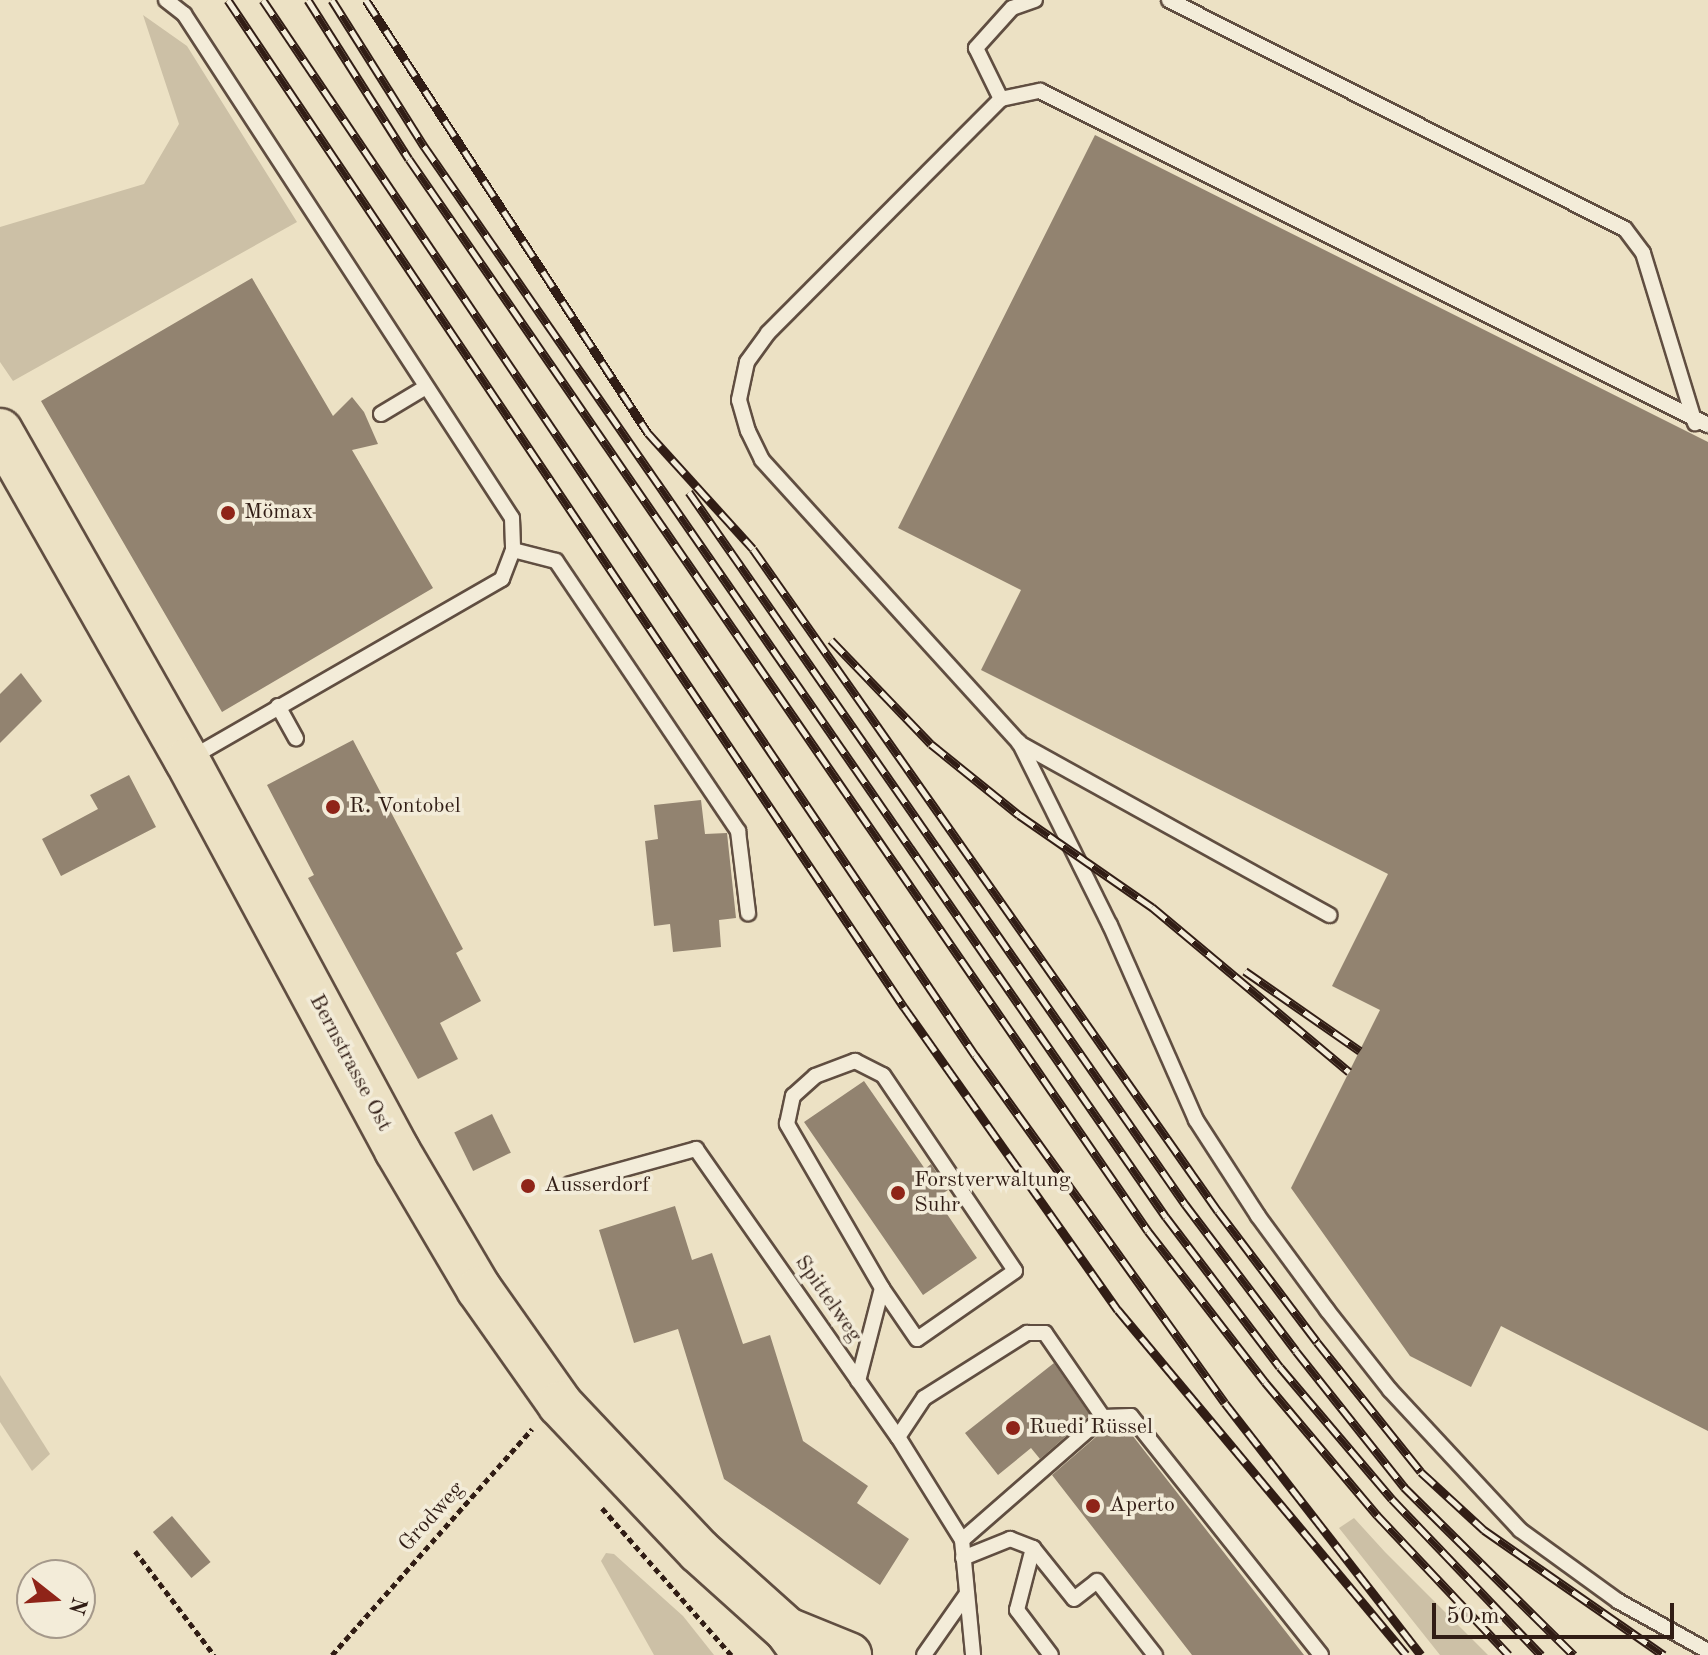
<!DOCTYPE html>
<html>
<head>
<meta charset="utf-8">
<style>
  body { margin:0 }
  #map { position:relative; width:1708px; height:1655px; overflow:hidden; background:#ece1c4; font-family:"Old Standard TT",serif }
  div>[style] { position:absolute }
  .green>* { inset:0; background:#ccc0a6 }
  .building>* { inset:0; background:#928370; transform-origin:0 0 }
  .path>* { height:5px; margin-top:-2.5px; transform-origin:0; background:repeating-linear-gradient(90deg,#311d15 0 6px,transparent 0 10px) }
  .roads { filter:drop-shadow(2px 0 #604e41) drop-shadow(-2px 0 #604e41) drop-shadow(0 2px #604e41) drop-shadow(0 -2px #604e41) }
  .service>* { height:14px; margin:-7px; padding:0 7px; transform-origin:7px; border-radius:7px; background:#f3ecd9 }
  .primary>* { height:44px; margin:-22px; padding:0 22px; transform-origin:22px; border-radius:22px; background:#ece1c4 }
  .rail>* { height:9px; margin-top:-4.5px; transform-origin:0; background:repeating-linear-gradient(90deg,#f3ecd9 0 18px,#311d15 0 36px); box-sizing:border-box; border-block:2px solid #311d15 }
  .dots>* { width:22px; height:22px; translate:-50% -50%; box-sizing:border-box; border:4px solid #f3ecd9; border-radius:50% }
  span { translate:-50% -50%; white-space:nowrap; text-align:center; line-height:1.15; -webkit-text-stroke:7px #f3ecd9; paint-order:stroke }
  .poi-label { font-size:22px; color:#311d15 }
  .left { translate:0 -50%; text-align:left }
  .street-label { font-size:22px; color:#311d15 }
  .north { position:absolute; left:16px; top:1559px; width:80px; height:80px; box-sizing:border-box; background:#f3ecd9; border:2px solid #a5998b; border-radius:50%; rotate:107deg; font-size:22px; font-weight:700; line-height:32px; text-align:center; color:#311d15 }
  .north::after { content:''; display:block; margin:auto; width:28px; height:36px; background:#8f2418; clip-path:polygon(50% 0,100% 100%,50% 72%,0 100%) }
  .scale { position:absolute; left:1432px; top:1603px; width:242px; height:36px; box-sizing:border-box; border:4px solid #311d15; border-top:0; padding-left:10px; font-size:24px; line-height:28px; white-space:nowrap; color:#311d15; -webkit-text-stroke:6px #f3ecd9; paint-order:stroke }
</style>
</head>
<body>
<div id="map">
  <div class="green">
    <div style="clip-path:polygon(143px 15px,187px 46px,297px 222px,13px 381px,0 362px,0 227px,144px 184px,179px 124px)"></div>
    <div style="clip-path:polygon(0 1375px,50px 1454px,32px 1471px,0 1422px)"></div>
    <div style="clip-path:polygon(1354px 1518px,1385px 1552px,1488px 1655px,1440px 1655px,1339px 1528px)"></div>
    <div style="clip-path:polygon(606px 1553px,614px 1554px,683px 1616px,714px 1655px,654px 1655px,601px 1561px)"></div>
  </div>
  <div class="building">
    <div style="clip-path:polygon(1095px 135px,1708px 442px,1708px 1431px,1501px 1326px,1471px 1387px,1410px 1356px,1291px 1188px,1380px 1010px,1332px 986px,1388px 874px,981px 670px,1021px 590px,898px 528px)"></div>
    <div style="clip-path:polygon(252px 278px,333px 416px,352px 397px,364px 412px,378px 444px,352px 450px,433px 588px,222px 712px,41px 401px)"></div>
    <div style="clip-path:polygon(21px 673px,42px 701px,0 743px,0 694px)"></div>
    <div style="clip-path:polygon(353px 740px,463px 949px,456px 953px,481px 1001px,440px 1023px,458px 1059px,418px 1079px,308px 878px,314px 875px,267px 785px)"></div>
    <div style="clip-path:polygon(129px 775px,156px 827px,61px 876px,42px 839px,98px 809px,90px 795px)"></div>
    <div style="clip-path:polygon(701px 800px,705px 834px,727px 833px,736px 918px,719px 920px,721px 947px,673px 952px,670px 924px,654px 926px,645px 841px,658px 839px,654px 805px)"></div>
    <div style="clip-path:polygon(864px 1081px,925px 1169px,931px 1164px,948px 1190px,936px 1198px,977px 1258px,923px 1295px,804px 1122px)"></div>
    <div style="left:492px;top:1114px;width:43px;height:42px;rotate:64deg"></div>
    <div style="clip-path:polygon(675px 1206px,692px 1260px,712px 1253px,743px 1344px,770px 1335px,803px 1441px,868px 1486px,857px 1503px,909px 1539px,880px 1585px,724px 1479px,678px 1329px,634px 1343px,599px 1230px)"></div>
    <div style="clip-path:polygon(1054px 1363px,1090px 1415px,1040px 1459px,1031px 1448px,998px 1475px,965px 1433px)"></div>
    <div style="clip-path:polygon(1120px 1426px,1125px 1426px,1304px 1655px,1192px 1655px,1052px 1475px,1105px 1429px,1110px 1434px)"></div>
    <div style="left:172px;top:1516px;width:60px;height:25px;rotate:50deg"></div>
  </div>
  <div class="path">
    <div style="left:602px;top:1508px;width:196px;rotate:48.7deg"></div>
    <div style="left:135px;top:1551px;width:131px;rotate:52.8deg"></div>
    <div style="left:332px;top:1655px;width:302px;rotate:-48.5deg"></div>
  </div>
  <div class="roads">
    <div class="service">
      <div style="left:166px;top:0;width:23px;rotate:38deg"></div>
      <div style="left:184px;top:14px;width:601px;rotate:56.94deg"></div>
      <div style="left:512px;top:518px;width:32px;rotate:88deg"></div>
      <div style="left:513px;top:550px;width:31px;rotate:111deg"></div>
      <div style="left:502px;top:579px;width:359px;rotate:150.1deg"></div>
      <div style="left:1035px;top:0;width:24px;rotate:161deg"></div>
      <div style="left:1012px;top:8px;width:54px;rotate:132deg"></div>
      <div style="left:976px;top:48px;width:57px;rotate:63.9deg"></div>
      <div style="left:1001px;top:99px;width:330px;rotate:134.9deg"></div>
      <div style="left:768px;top:333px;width:36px;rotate:126deg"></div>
      <div style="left:747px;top:362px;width:39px;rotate:102deg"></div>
      <div style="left:739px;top:400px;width:32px;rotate:74deg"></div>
      <div style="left:748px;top:431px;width:32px;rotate:64deg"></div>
      <div style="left:762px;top:460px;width:382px;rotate:47.7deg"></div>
      <div style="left:1019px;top:742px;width:204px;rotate:63.6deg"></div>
      <div style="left:1110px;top:925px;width:213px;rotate:66.2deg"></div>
      <div style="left:1196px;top:1120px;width:114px;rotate:57.1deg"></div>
      <div style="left:1258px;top:1216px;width:117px;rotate:53.7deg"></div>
      <div style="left:1327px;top:1310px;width:102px;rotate:51.8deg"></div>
      <div style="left:1390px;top:1390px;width:191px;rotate:47.1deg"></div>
      <div style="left:1520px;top:1530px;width:121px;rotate:35.9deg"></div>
      <div style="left:1618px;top:1601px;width:103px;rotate:29.1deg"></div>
      <div style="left:1169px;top:0;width:510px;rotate:26.67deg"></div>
      <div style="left:1625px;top:229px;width:30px;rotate:53deg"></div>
      <div style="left:1643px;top:253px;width:178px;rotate:73deg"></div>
      <div style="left:1001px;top:99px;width:40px;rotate:-12deg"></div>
      <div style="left:1040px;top:91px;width:747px;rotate:26.57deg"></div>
      <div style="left:381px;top:414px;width:52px;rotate:-31deg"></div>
      <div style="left:513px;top:550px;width:44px;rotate:14.3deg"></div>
      <div style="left:556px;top:561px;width:326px;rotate:56deg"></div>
      <div style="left:738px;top:831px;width:83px;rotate:83deg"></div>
      <div style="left:278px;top:706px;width:37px;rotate:61deg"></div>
      <div style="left:1019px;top:743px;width:355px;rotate:29deg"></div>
      <div style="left:570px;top:1184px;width:131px;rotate:-15.5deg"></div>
      <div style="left:696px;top:1149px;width:352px;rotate:55deg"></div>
      <div style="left:898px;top:1437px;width:121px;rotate:58.1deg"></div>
      <div style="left:962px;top:1540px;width:116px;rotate:84.5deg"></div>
      <div style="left:858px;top:1381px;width:96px;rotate:-75.5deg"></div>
      <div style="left:882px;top:1288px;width:190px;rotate:-120.1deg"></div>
      <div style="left:787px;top:1124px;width:29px;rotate:-78deg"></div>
      <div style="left:793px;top:1096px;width:30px;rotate:-42deg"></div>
      <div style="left:815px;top:1076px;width:43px;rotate:-20.6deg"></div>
      <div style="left:855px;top:1061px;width:31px;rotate:27deg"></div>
      <div style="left:883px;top:1075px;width:236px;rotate:56deg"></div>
      <div style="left:1015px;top:1271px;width:119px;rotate:145.2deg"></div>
      <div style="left:917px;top:1339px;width:62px;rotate:-124.5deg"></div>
      <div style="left:1103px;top:1417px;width:28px;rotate:-2deg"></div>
      <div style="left:1131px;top:1416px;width:305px;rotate:51.5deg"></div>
      <div style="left:898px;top:1437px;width:47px;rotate:-56.3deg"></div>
      <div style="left:924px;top:1398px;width:122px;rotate:-32.3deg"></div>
      <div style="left:1027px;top:1333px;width:18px"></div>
      <div style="left:1045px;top:1333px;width:102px;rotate:55.4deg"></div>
      <div style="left:1103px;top:1417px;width:187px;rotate:138.9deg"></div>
      <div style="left:1033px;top:1548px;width:64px;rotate:104.5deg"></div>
      <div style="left:1017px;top:1610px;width:56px;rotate:52.9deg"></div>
      <div style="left:963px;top:1558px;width:51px;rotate:-22deg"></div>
      <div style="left:1010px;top:1539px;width:25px;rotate:21deg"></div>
      <div style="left:1033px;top:1548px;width:65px;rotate:51.2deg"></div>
      <div style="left:1074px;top:1599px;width:29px;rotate:-38deg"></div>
      <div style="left:1097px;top:1581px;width:94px;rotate:51.9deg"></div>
      <div style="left:924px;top:1655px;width:73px;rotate:-55deg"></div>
    </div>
    <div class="primary">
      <div style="left:0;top:431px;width:378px;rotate:60.4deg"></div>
      <div style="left:187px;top:760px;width:443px;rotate:61.7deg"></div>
      <div style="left:397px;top:1150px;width:161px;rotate:59.5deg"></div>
      <div style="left:479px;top:1289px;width:141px;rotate:54.8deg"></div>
      <div style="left:560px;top:1404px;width:202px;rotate:46.6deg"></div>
      <div style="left:699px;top:1551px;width:118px;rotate:41.9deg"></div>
      <div style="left:787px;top:1630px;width:31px;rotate:54deg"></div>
      <div style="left:787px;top:1630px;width:67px;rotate:22deg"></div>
    </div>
  </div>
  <div class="rail">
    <div style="left:228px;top:0;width:1213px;rotate:56.13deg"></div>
    <div style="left:904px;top:1007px;width:371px;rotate:54.8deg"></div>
    <div style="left:1118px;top:1310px;width:449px;rotate:50.1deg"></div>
    <div style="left:263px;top:0;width:1273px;rotate:55.99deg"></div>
    <div style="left:975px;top:1055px;width:428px;rotate:54.3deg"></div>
    <div style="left:1225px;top:1403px;width:319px;rotate:52.1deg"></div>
    <div style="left:308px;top:0;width:188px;rotate:57.6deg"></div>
    <div style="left:409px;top:159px;width:1302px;rotate:55.42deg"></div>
    <div style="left:1148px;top:1231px;width:191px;rotate:52.2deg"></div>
    <div style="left:1265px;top:1382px;width:174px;rotate:49.9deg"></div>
    <div style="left:1377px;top:1515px;width:192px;rotate:46.7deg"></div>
    <div style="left:332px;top:0;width:173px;rotate:57.8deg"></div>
    <div style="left:424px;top:146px;width:1303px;rotate:55.29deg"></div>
    <div style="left:1166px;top:1217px;width:188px;rotate:52.8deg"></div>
    <div style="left:1280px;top:1367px;width:173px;rotate:49.7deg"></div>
    <div style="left:1392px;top:1499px;width:216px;rotate:46.3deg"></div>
    <div style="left:366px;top:0;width:517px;rotate:56.93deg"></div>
    <div style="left:648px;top:433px;width:156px;rotate:47.8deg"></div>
    <div style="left:753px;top:549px;width:809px;rotate:54.92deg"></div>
    <div style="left:1218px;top:1211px;width:164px;rotate:52.9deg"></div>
    <div style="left:1317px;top:1342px;width:166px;rotate:51.3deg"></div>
    <div style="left:1421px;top:1472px;width:86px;rotate:42.6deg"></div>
    <div style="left:1484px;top:1530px;width:219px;rotate:34.8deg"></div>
    <div style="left:689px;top:492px;width:868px;rotate:55.14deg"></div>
    <div style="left:1185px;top:1204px;width:184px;rotate:52.9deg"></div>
    <div style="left:1296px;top:1351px;width:174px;rotate:51.5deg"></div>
    <div style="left:1404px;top:1487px;width:239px;rotate:44.7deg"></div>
    <div style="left:831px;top:640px;width:144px;rotate:46.1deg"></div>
    <div style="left:931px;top:744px;width:113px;rotate:38.9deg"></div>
    <div style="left:1019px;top:815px;width:162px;rotate:34.7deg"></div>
    <div style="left:1152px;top:907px;width:257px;rotate:39.9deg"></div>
    <div style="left:1245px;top:971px;width:140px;rotate:34.8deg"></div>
  </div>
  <div class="dots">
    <div style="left:228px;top:513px;background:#8f2418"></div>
    <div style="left:333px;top:807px;background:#8f2418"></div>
    <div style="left:528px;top:1186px;background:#8f2418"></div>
    <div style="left:898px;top:1193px;background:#8f2418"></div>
    <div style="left:1013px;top:1428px;background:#8f2418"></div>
    <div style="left:1093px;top:1506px;background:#8f2418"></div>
  </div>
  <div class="poi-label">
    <span class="left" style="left:244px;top:513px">Mömax</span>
    <span class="left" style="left:349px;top:807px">R. Vontobel</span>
    <span class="left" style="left:914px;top:1193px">Forstverwaltung<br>Suhr</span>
    <span class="left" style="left:544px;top:1186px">Ausserdorf</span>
    <span class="left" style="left:1029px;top:1428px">Ruedi Rüssel</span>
    <span class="left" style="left:1109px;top:1506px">Aperto</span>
  </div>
  <div class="street-label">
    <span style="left:350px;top:1063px;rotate:62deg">Bernstrasse Ost</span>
    <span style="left:828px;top:1299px;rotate:55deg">Spittelweg</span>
    <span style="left:432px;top:1517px;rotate:-48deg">Grodweg</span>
  </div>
  <div class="north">N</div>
  <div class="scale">50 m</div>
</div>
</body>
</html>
